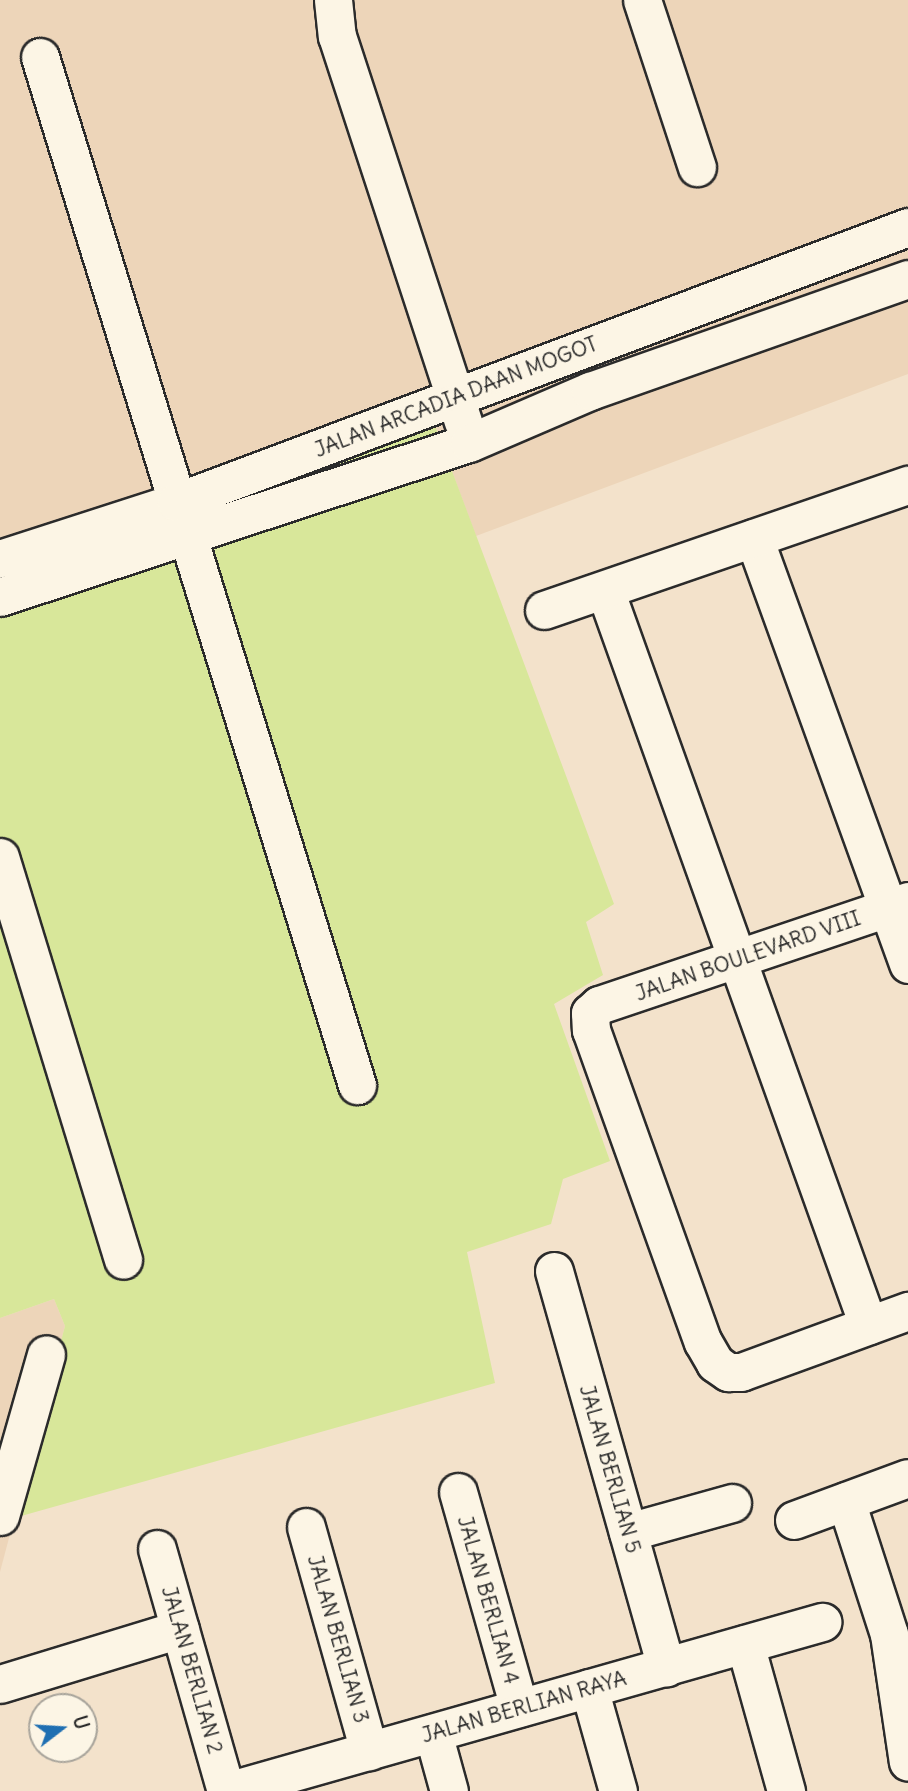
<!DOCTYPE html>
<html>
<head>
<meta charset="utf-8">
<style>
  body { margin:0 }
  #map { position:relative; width:908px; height:1791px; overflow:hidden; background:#f3e2cb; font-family:Delius,sans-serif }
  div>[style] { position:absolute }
  .built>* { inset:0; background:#edd5b9 }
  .green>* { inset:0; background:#d8e79a }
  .roads { filter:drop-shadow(2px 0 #2b2b2b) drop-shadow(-2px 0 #2b2b2b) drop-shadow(0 2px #2b2b2b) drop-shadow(0 -2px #2b2b2b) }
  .minor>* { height:37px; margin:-18.5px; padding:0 18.5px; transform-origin:18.5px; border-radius:18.5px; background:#fcf5e5 }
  span { translate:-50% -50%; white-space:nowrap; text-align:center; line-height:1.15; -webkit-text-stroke:7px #fcf5e5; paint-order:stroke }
  .street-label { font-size:21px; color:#2b2b2b }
  .north { position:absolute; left:28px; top:1693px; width:70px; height:70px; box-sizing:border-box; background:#fcf5e5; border:2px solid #a8a49b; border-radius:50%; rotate:73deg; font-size:19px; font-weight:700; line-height:28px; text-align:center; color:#2b2b2b }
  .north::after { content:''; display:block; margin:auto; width:24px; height:32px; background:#1f6fb2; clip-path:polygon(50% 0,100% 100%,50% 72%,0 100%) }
</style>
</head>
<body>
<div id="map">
  <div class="built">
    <div style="clip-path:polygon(0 0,908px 0,908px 374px,476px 536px,424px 396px,0 545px)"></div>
    <div style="clip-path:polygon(54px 1299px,65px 1326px,0 1572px,0 1318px)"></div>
  </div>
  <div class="green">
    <div style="clip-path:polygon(424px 396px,614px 904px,586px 922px,603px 975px,554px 1004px,610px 1161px,563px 1179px,551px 1224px,467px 1252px,495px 1383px,14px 1518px,65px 1326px,54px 1299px,0 1318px,0 545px)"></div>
  </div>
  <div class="roads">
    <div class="minor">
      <div style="left:333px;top:0;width:36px;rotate:84deg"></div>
      <div style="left:337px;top:36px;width:406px;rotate:71.9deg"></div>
      <div style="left:642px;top:0;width:176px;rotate:71.8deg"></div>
      <div style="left:40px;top:57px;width:1076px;rotate:72.86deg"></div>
      <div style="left:754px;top:538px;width:453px;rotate:70.1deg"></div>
      <div style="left:0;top:559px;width:185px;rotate:-17.9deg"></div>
      <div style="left:176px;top:502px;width:782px;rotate:-20.59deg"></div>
      <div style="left:605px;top:590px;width:781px;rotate:70.31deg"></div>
      <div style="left:0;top:597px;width:494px;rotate:-18.2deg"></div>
      <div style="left:469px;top:443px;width:132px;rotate:-23.3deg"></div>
      <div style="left:590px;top:391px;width:337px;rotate:-19.4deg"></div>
      <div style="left:544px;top:610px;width:385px;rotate:-19deg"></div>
      <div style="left:0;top:857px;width:421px;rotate:73deg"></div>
      <div style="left:908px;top:901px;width:326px;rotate:161.4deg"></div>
      <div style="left:599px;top:1005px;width:12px;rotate:138deg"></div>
      <div style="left:590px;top:1013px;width:17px;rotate:87deg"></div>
      <div style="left:591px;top:1030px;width:331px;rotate:70.3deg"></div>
      <div style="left:703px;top:1342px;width:24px;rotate:60deg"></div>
      <div style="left:715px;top:1363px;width:16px;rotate:35deg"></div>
      <div style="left:728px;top:1372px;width:13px"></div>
      <div style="left:741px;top:1372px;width:178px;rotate:-20.1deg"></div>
      <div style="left:554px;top:1271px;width:412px;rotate:74.2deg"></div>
      <div style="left:458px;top:1492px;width:224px;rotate:74.2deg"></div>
      <div style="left:846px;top:1501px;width:140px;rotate:72.1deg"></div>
      <div style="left:889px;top:1634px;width:129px;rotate:81.6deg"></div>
      <div style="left:0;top:1516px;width:168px;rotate:-74.1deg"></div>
      <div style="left:794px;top:1520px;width:121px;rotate:-20.2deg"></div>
      <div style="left:306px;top:1527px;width:233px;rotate:74.3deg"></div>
      <div style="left:628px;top:1532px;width:108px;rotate:-15.6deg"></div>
      <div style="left:157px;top:1549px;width:252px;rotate:74.1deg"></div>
      <div style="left:745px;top:1644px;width:153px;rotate:74.4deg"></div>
      <div style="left:0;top:1684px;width:188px;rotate:-17deg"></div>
      <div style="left:589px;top:1688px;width:107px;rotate:74.3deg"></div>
      <div style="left:433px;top:1733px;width:60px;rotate:74.6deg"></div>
      <div style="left:227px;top:1791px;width:619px;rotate:-15.86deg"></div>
    </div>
  </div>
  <div class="street-label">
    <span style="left:456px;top:397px;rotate:-21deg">JALAN ARCADIA DAAN MOGOT</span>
    <span style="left:748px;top:956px;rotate:-19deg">JALAN BOULEVARD VIII</span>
    <span style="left:610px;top:1469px;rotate:74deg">JALAN BERLIAN 5</span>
    <span style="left:488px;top:1600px;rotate:74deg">JALAN BERLIAN 4</span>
    <span style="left:338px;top:1639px;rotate:74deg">JALAN BERLIAN 3</span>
    <span style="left:192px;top:1670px;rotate:74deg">JALAN BERLIAN 2</span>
    <span style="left:524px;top:1707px;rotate:-16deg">JALAN BERLIAN RAYA</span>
  </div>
  <div class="north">U</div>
</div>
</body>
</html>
